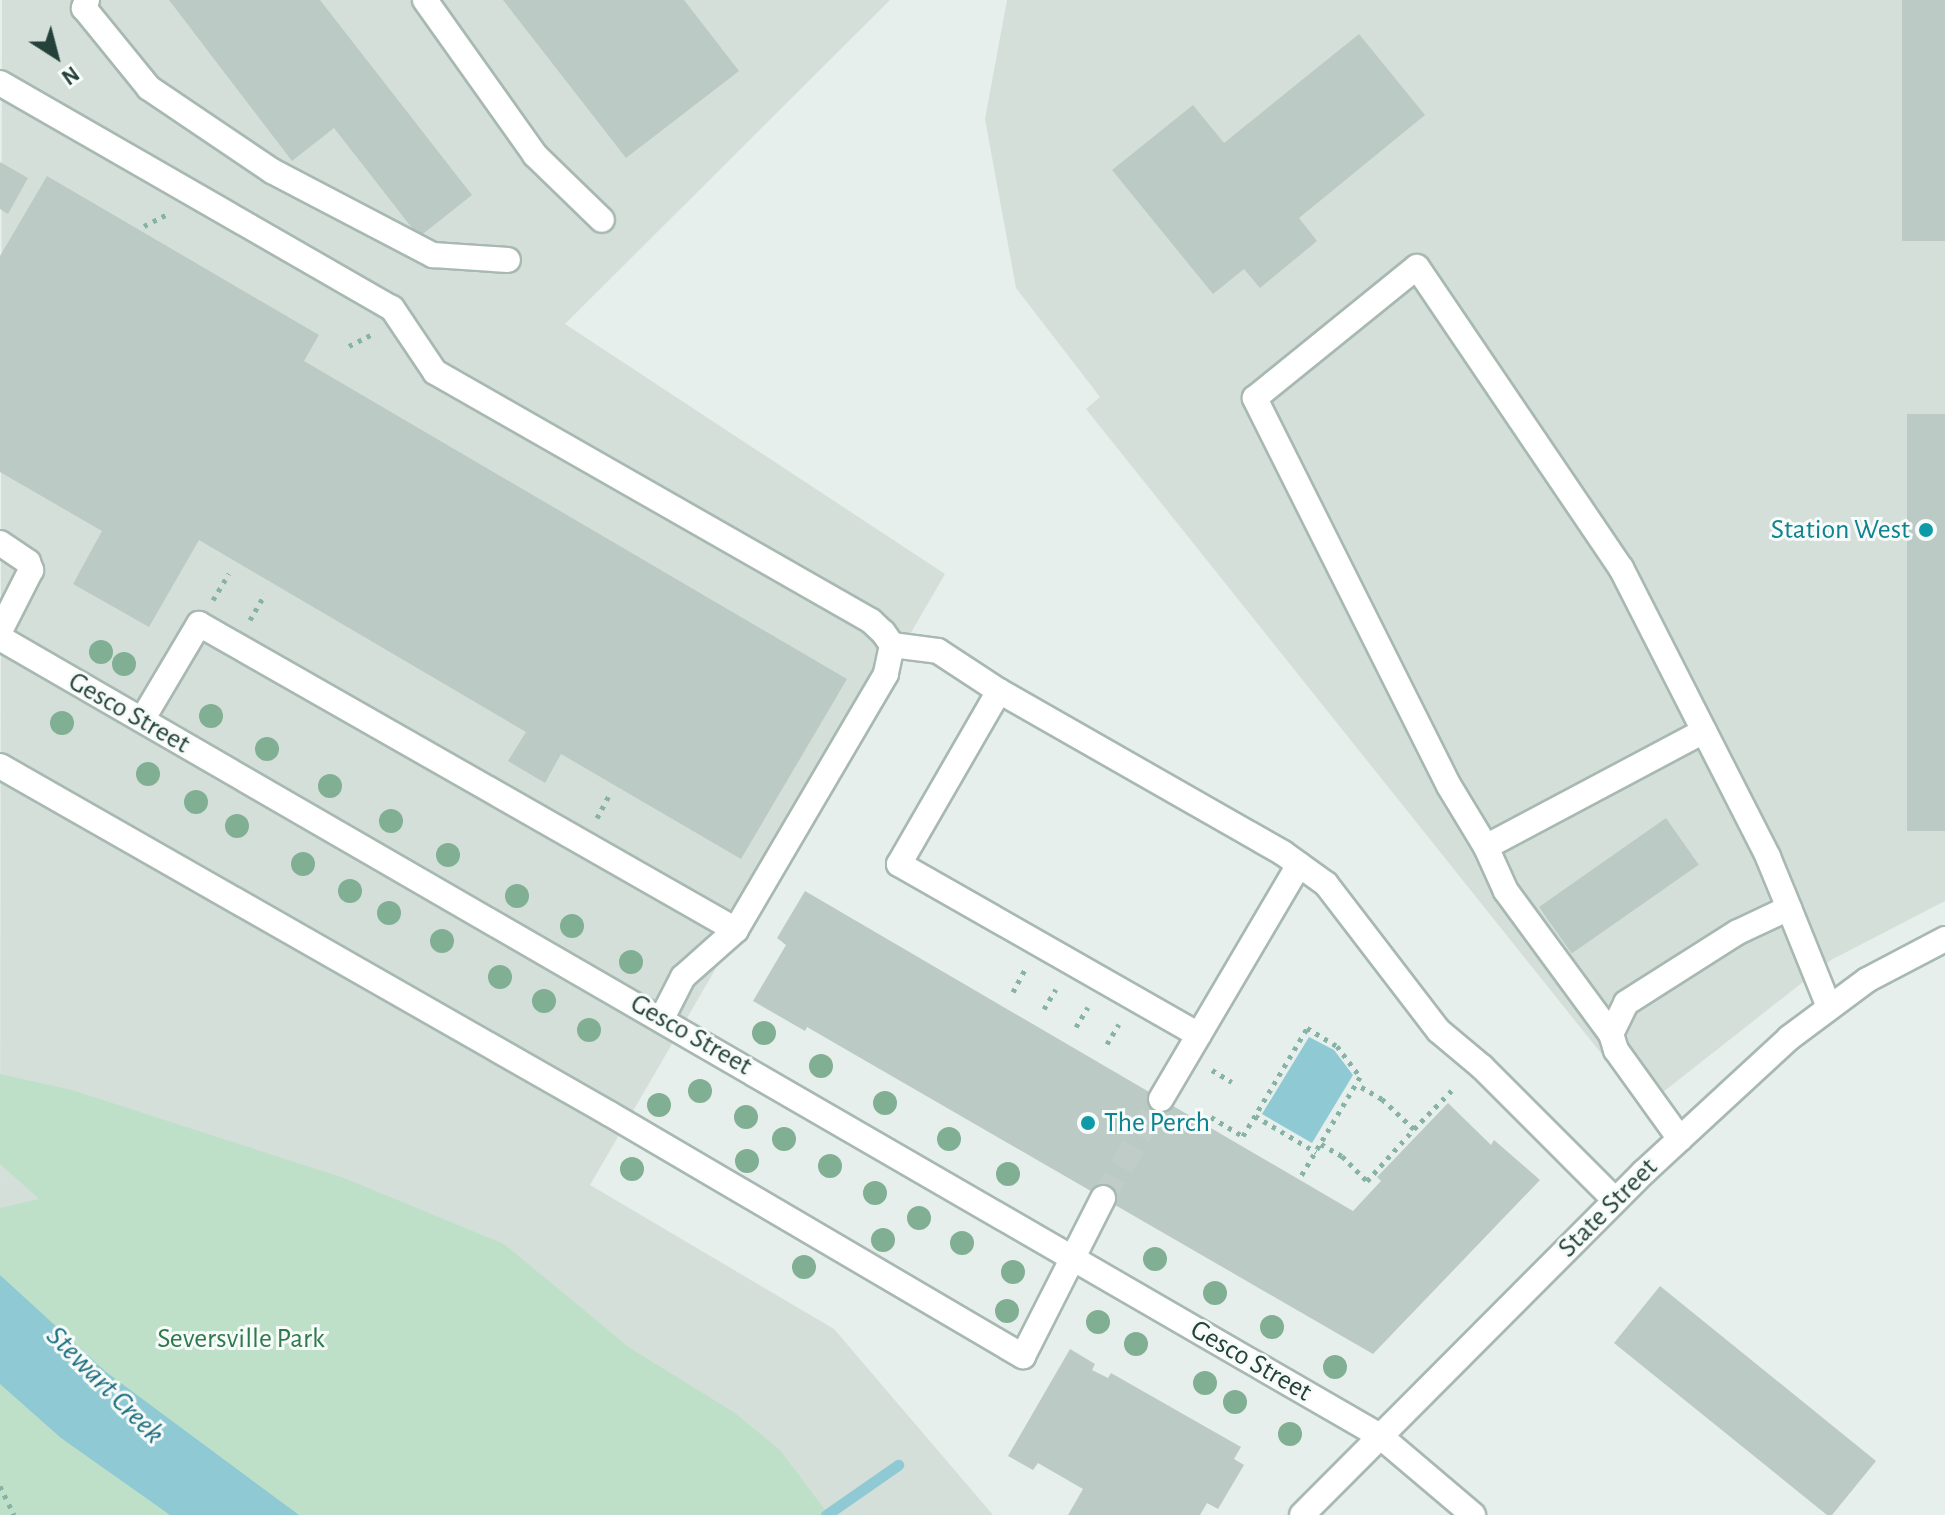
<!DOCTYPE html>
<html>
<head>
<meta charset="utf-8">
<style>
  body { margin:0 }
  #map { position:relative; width:1945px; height:1515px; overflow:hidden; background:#e6efeb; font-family:"Alegreya Sans",sans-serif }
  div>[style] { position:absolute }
  .built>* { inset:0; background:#d4dfda }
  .green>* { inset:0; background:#bfe0c8 }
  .water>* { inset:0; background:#8ec9d4 }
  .stream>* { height:11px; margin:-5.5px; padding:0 5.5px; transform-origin:5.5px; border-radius:5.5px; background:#8ec9d4 }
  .building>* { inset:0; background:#bbcac4; transform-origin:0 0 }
  .minor-tunnel>* { height:24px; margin-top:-12px; transform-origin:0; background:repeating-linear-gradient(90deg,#bfccc8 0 24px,transparent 0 36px) }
  .path>* { height:5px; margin-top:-2.5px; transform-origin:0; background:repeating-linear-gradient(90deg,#86b3a5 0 4px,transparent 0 10px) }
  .roads { filter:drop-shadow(2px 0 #a8b8b2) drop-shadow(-2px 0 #a8b8b2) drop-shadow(0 2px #a8b8b2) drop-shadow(0 -2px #a8b8b2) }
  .minor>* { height:24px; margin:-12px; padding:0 12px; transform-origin:12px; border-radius:12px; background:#fff }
  .trees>* { width:24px; height:24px; margin:-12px; border-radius:50%; background:#80af93 }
  .dots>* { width:22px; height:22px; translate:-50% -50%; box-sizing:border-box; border:4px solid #f7fbf9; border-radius:50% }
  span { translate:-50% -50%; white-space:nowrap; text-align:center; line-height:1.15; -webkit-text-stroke:6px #f7fbf9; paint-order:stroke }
  .culture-label { font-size:28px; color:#0d838f }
  .right { translate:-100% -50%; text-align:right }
  .left { translate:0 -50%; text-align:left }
  .street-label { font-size:28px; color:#24423a }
  .park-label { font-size:28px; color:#2d7a4b }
  .water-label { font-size:30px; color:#1c6f80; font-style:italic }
  .north { position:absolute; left:16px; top:16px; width:80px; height:80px; -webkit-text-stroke:6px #f7fbf9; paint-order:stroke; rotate:144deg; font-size:22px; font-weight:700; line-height:32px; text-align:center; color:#24423a }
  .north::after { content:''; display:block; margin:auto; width:28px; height:36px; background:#24423a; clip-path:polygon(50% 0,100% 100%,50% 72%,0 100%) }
</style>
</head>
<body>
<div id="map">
  <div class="built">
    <div style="clip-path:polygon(2px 0,890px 0,565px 324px,945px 574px,590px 1185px,834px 1329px,993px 1515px,717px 1515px,0 1208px)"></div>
    <div style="clip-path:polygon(1007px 0,1945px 0,1945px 901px,1831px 960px,1644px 1107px,1086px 409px,1100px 397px,1016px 288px,985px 119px)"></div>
  </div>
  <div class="green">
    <div style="clip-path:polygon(0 1074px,72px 1090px,344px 1178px,504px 1244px,630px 1348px,735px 1413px,780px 1450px,829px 1515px,0 1515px,0 1208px,39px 1199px,0 1164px)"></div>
  </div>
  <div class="water">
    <div style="clip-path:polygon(1309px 1037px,1334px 1050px,1353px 1075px,1312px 1143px,1262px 1114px)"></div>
    <div style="clip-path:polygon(0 1275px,106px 1372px,299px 1515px,170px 1515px,61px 1438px,0 1384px)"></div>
  </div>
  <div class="stream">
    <div style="left:826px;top:1515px;width:88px;rotate:-34.8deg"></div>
  </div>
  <div class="building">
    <div style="clip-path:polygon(169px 0,320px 0,472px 195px,419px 237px,334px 128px,292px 161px)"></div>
    <div style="clip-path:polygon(503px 0,684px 0,739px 71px,626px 158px)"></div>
    <div style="left:1902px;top:0;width:43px;height:241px"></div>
    <div style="clip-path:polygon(1359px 34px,1425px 115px,1299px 218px,1317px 241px,1260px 288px,1244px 269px,1213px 294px,1112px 170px,1193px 105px,1224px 143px)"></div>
    <div style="clip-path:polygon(0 162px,28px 178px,8px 214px,0 209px)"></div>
    <div style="clip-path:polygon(47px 176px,319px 335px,304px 361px,847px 679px,741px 859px,561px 754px,545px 783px,508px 761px,526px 732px,199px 540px,149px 627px,73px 584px,102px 531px,0 472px,0 256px)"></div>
    <div style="left:1945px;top:414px;width:417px;height:38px;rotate:90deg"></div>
    <div style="left:1666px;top:818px;width:57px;height:155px;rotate:55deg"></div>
    <div style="clip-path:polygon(805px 891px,1353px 1211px,1381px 1181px,1377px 1177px,1448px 1103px,1491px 1145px,1494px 1140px,1540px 1180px,1373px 1354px,807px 1027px,805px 1031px,753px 1001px,786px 945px,777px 938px)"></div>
    <div style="clip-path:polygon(1660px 1286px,1876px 1461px,1832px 1515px,1827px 1515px,1614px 1343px)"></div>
    <div style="clip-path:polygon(1070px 1349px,1095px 1364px,1092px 1370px,1108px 1378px,1111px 1373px,1241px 1447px,1234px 1459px,1244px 1465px,1218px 1509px,1207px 1503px,1200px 1515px,1068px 1515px,1083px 1489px,1038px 1463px,1033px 1470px,1008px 1456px)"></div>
  </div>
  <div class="minor-tunnel">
    <div style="left:1103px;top:1198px;width:115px;rotate:-59.6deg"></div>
  </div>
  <div class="path">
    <div style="left:144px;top:226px;width:27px;rotate:-27deg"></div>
    <div style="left:349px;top:346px;width:27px;rotate:-27deg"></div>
    <div style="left:213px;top:600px;width:31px;rotate:-59deg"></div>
    <div style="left:250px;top:620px;width:30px;rotate:-60deg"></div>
    <div style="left:597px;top:818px;width:27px;rotate:-62deg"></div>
    <div style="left:1013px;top:992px;width:27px;rotate:-62deg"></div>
    <div style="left:1044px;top:1009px;width:23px;rotate:-59deg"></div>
    <div style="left:1076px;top:1027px;width:23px;rotate:-59deg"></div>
    <div style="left:1107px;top:1044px;width:23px;rotate:-59deg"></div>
    <div style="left:1212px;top:1070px;width:23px;rotate:31deg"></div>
    <div style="left:1255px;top:1116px;width:71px;rotate:30.5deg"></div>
    <div style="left:1211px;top:1117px;width:37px;rotate:31deg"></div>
    <div style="left:1243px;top:1136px;width:126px;rotate:-59.3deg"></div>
    <div style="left:1307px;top:1028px;width:35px;rotate:31deg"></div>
    <div style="left:1337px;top:1046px;width:39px;rotate:53deg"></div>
    <div style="left:1360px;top:1077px;width:115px;rotate:120.8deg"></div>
    <div style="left:1414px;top:1129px;width:57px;rotate:-45.7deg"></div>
    <div style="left:1321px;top:1144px;width:24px;rotate:30deg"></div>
    <div style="left:1342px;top:1156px;width:35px;rotate:45deg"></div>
    <div style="left:1367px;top:1181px;width:70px;rotate:-47.9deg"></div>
    <div style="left:1414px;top:1129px;width:44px;rotate:-136.8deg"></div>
    <div style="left:1382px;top:1099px;width:30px;rotate:-150deg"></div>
    <div style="left:0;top:1486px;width:32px;rotate:64deg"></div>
  </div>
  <div class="roads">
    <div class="minor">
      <div style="left:87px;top:0;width:9px;rotate:111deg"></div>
      <div style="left:84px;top:8px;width:103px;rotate:50.9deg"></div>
      <div style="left:149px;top:88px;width:148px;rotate:34deg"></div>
      <div style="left:272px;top:171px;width:182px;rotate:27.6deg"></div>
      <div style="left:433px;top:255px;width:75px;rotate:3.8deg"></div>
      <div style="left:425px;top:0;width:190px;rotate:54.6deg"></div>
      <div style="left:535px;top:155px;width:93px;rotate:44.1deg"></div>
      <div style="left:0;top:83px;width:452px;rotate:29.9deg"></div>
      <div style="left:392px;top:308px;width:77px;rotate:56.1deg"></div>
      <div style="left:435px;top:372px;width:502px;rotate:29.73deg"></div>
      <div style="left:871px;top:621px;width:16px;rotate:43deg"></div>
      <div style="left:883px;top:632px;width:16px;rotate:55deg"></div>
      <div style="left:892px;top:645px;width:30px;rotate:102deg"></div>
      <div style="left:886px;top:674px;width:297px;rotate:120.4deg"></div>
      <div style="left:736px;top:930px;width:71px;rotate:138.4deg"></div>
      <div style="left:683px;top:977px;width:46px;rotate:117.1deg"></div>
      <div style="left:0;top:543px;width:34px;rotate:34deg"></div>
      <div style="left:28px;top:562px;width:9px;rotate:69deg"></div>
      <div style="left:31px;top:570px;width:68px;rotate:116.9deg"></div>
      <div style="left:0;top:638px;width:1594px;rotate:30.04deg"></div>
      <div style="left:1380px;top:1436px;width:122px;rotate:40.3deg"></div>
      <div style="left:892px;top:645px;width:46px;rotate:7.4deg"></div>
      <div style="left:938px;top:651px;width:73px;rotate:33.3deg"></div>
      <div style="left:999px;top:691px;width:327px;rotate:29.7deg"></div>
      <div style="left:1283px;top:853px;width:53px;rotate:35.8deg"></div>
      <div style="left:1326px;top:884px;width:185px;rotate:52.5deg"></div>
      <div style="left:1439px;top:1031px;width:56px;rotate:39.9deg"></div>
      <div style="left:1482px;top:1067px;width:188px;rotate:45deg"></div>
      <div style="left:999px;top:691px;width:200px;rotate:120deg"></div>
      <div style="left:899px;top:864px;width:345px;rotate:29.7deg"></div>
      <div style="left:142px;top:720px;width:112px;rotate:-59.3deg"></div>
      <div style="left:199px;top:624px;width:618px;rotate:29.68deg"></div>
      <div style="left:1704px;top:731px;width:247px;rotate:152deg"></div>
      <div style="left:1486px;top:847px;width:71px;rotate:-121.2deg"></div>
      <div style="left:1449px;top:786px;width:434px;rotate:-116.6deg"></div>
      <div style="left:1255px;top:398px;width:208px;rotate:-39deg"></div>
      <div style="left:1417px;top:267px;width:364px;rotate:55.9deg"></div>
      <div style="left:1621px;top:568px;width:324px;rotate:63deg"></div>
      <div style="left:1768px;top:857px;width:55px;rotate:67.6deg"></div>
      <div style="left:0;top:766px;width:702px;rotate:29.7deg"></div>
      <div style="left:610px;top:1114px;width:479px;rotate:30.4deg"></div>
      <div style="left:1023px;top:1356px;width:177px;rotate:-63.1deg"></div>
      <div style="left:1486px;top:847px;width:48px;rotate:65.6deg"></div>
      <div style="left:1506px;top:891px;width:177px;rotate:53.7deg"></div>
      <div style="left:1161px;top:1099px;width:272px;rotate:-59.5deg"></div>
      <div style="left:1680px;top:1139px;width:110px;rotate:-125.7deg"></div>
      <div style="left:1616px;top:1050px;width:17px;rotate:-107deg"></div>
      <div style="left:1611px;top:1034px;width:34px;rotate:-64deg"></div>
      <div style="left:1626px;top:1003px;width:133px;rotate:-32.4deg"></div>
      <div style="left:1738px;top:932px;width:56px;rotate:-25.2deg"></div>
      <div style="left:1789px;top:908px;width:107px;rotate:68deg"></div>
      <div style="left:1302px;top:1515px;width:484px;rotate:-45.1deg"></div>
      <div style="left:1644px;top:1172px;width:197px;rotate:-42.7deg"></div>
      <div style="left:1789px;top:1038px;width:97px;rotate:-36.6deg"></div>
      <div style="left:1867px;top:980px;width:88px;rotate:-27.7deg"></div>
    </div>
  </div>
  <div class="trees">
    <div style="left:101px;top:652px"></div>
    <div style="left:124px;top:664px"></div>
    <div style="left:211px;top:716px"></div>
    <div style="left:62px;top:723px"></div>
    <div style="left:267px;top:749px"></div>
    <div style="left:148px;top:774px"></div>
    <div style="left:330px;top:786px"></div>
    <div style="left:196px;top:802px"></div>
    <div style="left:391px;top:821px"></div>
    <div style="left:237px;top:826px"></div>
    <div style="left:448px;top:855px"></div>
    <div style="left:303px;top:864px"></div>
    <div style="left:350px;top:891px"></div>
    <div style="left:517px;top:896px"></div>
    <div style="left:389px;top:913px"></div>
    <div style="left:572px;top:926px"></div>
    <div style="left:442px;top:941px"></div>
    <div style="left:631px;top:962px"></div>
    <div style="left:500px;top:977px"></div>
    <div style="left:544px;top:1001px"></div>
    <div style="left:589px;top:1030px"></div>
    <div style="left:764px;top:1033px"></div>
    <div style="left:821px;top:1066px"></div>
    <div style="left:700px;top:1091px"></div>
    <div style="left:885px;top:1103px"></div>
    <div style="left:659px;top:1105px"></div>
    <div style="left:746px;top:1117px"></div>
    <div style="left:784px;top:1139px"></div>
    <div style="left:949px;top:1139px"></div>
    <div style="left:747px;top:1161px"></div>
    <div style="left:830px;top:1166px"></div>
    <div style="left:632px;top:1169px"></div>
    <div style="left:1008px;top:1174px"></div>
    <div style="left:875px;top:1193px"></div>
    <div style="left:919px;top:1218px"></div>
    <div style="left:883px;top:1240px"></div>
    <div style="left:962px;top:1243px"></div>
    <div style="left:1155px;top:1259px"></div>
    <div style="left:804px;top:1267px"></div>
    <div style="left:1013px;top:1272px"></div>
    <div style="left:1215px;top:1293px"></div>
    <div style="left:1007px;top:1311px"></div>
    <div style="left:1098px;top:1322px"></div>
    <div style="left:1272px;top:1327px"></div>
    <div style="left:1136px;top:1344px"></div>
    <div style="left:1335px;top:1367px"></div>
    <div style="left:1205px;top:1383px"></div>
    <div style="left:1235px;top:1402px"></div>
    <div style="left:1290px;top:1434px"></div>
  </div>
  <div class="dots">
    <div style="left:1926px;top:530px;background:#0f9aa8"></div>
    <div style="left:1088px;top:1123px;background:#0f9aa8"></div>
  </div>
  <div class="culture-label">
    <span class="right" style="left:1910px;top:530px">Station West</span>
    <span class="left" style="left:1104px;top:1123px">The Perch</span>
  </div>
  <div class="street-label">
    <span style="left:129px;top:713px;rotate:30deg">Gesco Street</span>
    <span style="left:691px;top:1035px;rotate:30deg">Gesco Street</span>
    <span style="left:1608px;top:1208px;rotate:-45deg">State Street</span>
    <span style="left:1251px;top:1361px;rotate:30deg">Gesco Street</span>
  </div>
  <div class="park-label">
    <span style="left:241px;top:1339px">Seversville Park</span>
  </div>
  <div class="water-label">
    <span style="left:105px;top:1385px;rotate:45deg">Stewart Creek</span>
  </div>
  <div class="north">N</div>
</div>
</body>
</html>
